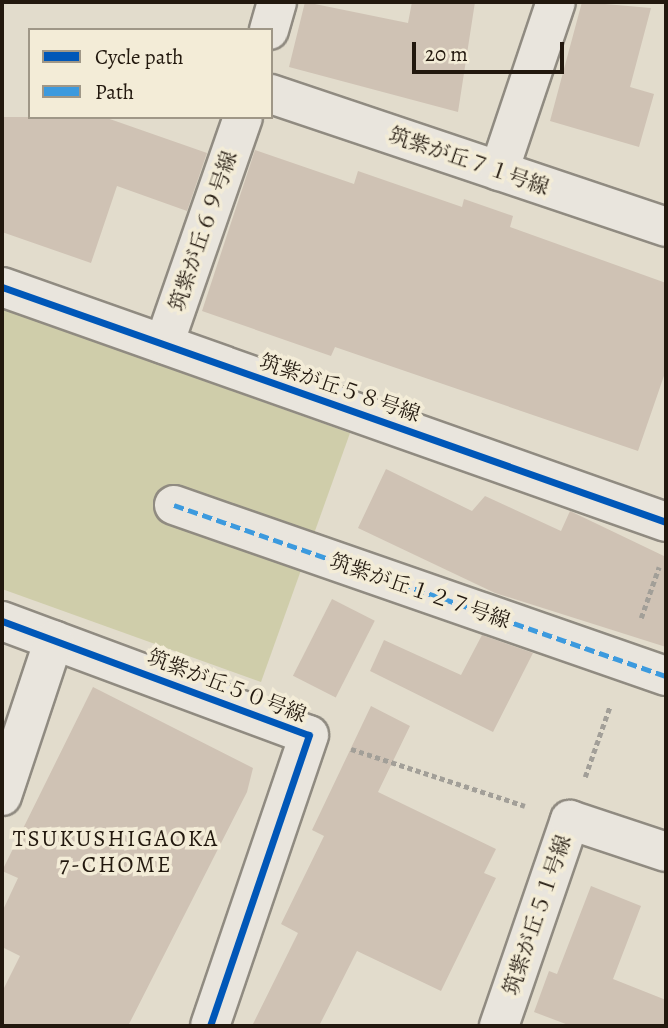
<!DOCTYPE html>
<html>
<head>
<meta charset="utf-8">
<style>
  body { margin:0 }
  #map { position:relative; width:668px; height:1028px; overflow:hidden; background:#e2dccc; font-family:Alegreya,"Noto Serif JP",serif }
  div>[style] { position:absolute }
  .green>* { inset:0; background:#cfcdaa }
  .building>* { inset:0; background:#cfc2b4; transform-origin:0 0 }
  .path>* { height:4.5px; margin-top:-2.25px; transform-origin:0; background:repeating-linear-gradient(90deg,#a29f98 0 5px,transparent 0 8.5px) }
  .roads { filter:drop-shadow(2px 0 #908b81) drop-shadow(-2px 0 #908b81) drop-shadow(0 2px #908b81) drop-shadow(0 -2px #908b81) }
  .pedestrian>* { height:38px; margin:-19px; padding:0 19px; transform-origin:19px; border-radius:19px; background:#e9e5dd }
  .minor>* { height:38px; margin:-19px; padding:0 19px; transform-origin:19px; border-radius:19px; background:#e9e5dd }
  .quiet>* { height:5px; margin-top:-2.5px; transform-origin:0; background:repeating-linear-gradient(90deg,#3c9ade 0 10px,transparent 0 15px) }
  .cycleway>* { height:7px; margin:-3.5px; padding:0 3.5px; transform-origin:3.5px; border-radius:3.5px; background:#0057b8 }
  span { translate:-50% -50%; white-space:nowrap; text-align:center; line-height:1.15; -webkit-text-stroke:7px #f3ecd7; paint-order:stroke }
  .street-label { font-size:21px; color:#22180e }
  .neighbourhood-label { font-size:23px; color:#22180e; letter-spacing:2px }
  .frame { position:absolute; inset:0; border:4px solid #22180e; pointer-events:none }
  .legend { position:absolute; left:28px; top:28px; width:245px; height:91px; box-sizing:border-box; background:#f3ecd7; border:2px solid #9f9787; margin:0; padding:9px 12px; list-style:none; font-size:21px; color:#22180e }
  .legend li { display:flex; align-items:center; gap:14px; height:35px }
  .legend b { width:35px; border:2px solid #9f9787 }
  .scale { position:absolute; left:412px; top:42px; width:152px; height:32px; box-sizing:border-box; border:4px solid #22180e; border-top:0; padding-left:9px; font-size:21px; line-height:24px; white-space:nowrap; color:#22180e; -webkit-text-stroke:5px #f3ecd7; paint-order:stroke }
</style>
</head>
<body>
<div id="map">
  <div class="green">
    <div style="clip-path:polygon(2px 309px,350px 433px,261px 682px,2px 589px)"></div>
  </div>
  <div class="building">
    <div style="clip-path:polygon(305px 2px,408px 23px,412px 2px,475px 2px,458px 112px,289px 67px)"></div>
    <div style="clip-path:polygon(582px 2px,651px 8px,630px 87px,654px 94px,639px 147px,550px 121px)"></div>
    <div style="clip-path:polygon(2px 117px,104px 117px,207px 153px,187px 211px,117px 186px,91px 263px,2px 232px)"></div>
    <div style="clip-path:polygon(255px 150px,354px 184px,358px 171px,462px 207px,464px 199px,513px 216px,510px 227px,666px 283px,666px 370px,638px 451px,335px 347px,331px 356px,202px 311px)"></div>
    <div style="clip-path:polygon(386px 469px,472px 511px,485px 496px,561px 531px,570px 511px,666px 557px,666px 647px,495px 593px,358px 528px)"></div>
    <div style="left:332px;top:599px;width:48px;height:86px;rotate:27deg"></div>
    <div style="clip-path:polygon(482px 635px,533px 653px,493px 732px,370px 671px,384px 640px,461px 675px)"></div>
    <div style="clip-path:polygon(93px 687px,253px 768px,247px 792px,128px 1026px,2px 1026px,2px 992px,20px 956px,2px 947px,2px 912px,18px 878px,2px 871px)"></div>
    <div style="clip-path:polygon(371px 706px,410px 726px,378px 792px,496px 849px,484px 873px,496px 878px,441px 991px,357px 951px,319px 1026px,252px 1026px,298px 933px,281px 924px,324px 836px,312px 830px)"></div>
    <div style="clip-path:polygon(591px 886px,641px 906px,613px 979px,666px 1000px,666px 1026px,571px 1026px,534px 1012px,549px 971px,557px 974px)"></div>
  </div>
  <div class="path">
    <div style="left:641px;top:618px;width:54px;rotate:-70.6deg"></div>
    <div style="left:351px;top:749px;width:183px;rotate:18.1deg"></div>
    <div style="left:585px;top:777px;width:75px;rotate:-70.6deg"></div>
  </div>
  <div class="roads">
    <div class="pedestrian">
      <div style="left:174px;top:505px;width:521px;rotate:19.17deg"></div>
    </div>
    <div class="minor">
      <div style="left:269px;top:30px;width:29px;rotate:-74deg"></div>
      <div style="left:271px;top:94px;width:417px;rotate:18.6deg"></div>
      <div style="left:499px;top:171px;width:178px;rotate:-71.4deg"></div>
      <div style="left:2px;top:287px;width:704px;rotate:19.49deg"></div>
      <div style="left:164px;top:344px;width:240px;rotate:-70.8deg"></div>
      <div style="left:2px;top:621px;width:327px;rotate:20.4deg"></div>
      <div style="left:309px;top:735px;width:307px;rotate:108.8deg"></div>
      <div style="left:2px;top:796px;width:164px;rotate:-71.6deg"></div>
      <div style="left:499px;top:1026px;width:218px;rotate:-71deg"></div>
      <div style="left:570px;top:820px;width:101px;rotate:18.4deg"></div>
    </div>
  </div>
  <div class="quiet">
    <div style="left:174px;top:505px;width:521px;rotate:19.17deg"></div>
  </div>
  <div class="cycleway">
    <div style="left:2px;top:287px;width:704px;rotate:19.49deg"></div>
    <div style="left:2px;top:621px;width:327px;rotate:20.4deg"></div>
    <div style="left:309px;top:735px;width:307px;rotate:108.8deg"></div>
  </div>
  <div class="street-label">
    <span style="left:469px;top:161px;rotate:19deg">筑紫が丘７１号線</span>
    <span style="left:203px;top:231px;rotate:-71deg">筑紫が丘６９号線</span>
    <span style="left:340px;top:388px;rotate:19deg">筑紫が丘５８号線</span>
    <span style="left:420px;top:591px;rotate:19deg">筑紫が丘１２７号線</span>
    <span style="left:227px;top:686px;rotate:21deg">筑紫が丘５０号線</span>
    <span style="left:537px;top:915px;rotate:-71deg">筑紫が丘５１号線</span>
  </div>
  <div class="neighbourhood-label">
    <span style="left:116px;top:852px">TSUKUSHIGAOKA<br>7-CHOME</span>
  </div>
  <div class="frame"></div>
  <ul class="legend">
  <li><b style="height:9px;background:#0057b8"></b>Cycle path</li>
  <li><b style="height:9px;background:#3c9ade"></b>Path</li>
  </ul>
  <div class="scale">20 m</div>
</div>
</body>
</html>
